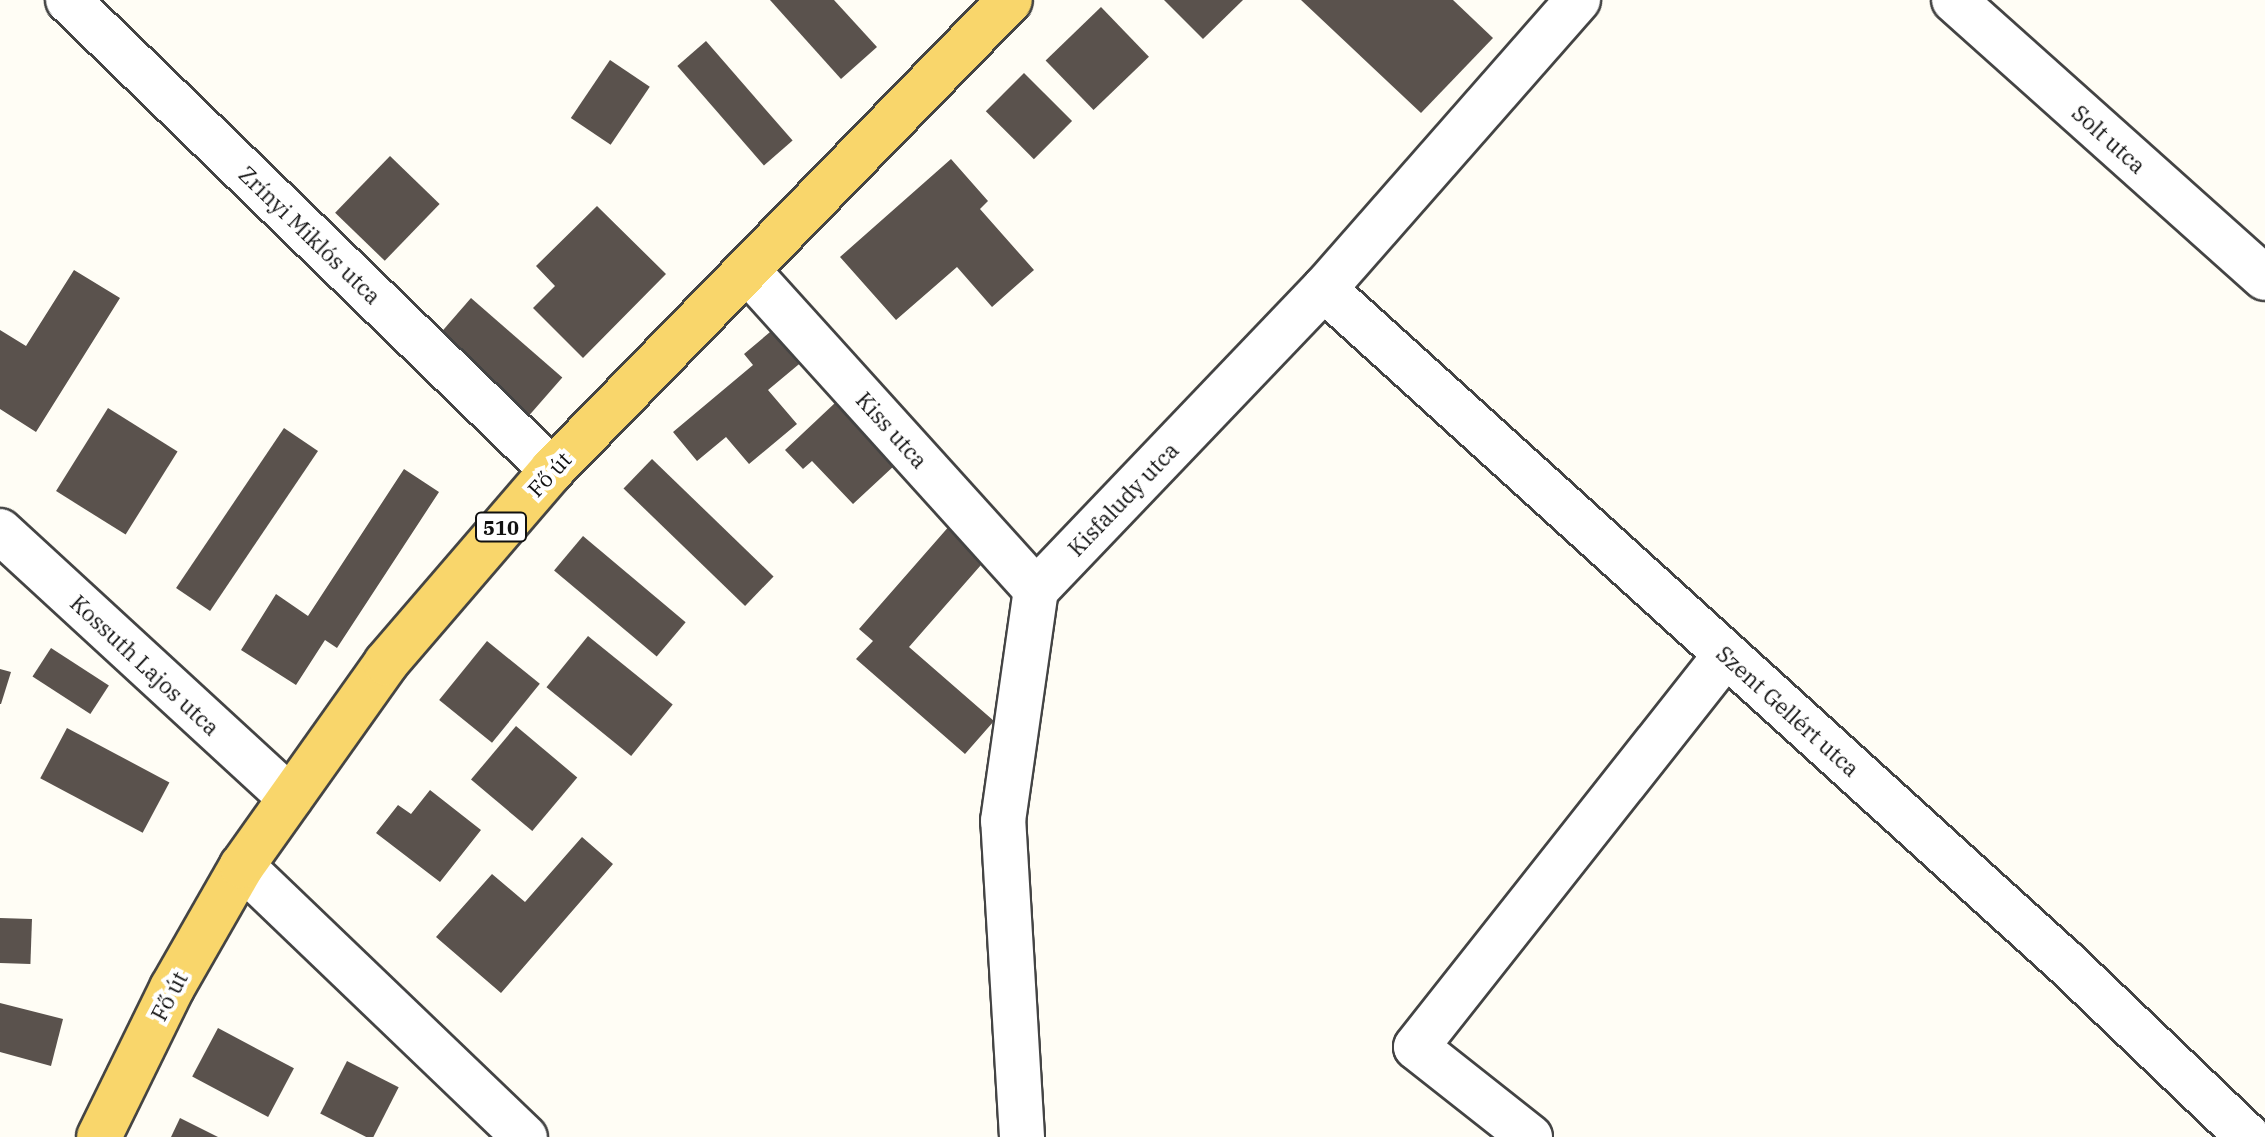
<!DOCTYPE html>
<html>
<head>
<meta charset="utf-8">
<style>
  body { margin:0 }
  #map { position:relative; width:2265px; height:1137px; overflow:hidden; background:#fffdf5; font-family:"IBM Plex Serif",serif }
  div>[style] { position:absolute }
  .building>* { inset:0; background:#5a524d; transform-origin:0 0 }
  .roads { filter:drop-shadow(2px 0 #444) drop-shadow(-2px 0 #444) drop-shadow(0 2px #444) drop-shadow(0 -2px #444) }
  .minor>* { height:44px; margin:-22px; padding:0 22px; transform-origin:22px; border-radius:22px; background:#fff }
  .major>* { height:44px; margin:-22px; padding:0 22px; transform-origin:22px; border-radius:22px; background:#f9d66b }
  span { translate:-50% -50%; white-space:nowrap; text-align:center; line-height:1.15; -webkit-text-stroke:8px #fff; paint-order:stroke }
  .shield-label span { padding:2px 6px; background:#fff; border:2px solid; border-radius:6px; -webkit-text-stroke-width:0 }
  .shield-label { font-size:20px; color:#111; font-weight:700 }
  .street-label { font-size:22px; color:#111 }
</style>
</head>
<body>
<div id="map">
  <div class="building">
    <div style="clip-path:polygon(770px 0,834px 0,877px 47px,841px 79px)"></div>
    <div style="clip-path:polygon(1164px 0,1243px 0,1203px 39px)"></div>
    <div style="clip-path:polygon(1301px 0,1453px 0,1493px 38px,1421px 113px)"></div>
    <div style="left:1101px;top:7px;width:69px;height:77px;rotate:46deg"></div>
    <div style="left:706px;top:41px;width:132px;height:38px;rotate:49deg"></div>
    <div style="left:610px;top:60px;width:48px;height:70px;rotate:34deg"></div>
    <div style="left:1024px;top:73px;width:68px;height:54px;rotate:45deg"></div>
    <div style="left:390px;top:156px;width:69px;height:79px;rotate:44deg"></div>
    <div style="clip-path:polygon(951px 159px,988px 201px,980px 209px,1034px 270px,992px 307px,957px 267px,896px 320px,840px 257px)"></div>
    <div style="clip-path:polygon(597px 206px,666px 274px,583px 358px,533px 308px,555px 286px,536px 266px)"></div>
    <div style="clip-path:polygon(74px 270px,120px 298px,36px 432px,0 409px,0 330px,26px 346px)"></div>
    <div style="left:471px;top:298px;width:121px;height:51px;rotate:41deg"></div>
    <div style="clip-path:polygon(776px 327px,804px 360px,768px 390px,797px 424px,749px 464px,726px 437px,697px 461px,673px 432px,753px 365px,744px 354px)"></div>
    <div style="clip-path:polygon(836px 402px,895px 465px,853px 504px,812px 461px,803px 469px,785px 450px)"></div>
    <div style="left:108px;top:408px;width:82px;height:98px;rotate:32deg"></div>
    <div style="left:284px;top:428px;width:41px;height:193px;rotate:34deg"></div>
    <div style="left:652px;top:459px;width:169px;height:41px;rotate:44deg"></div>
    <div style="clip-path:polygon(404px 469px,439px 492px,337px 648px,325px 640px,296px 685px,241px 650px,276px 594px,308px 616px)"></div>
    <div style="clip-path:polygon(951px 524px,988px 557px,909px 647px,994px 721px,965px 754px,856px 659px,873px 641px,859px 629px)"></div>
    <div style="left:583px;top:536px;width:134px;height:45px;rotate:40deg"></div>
    <div style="left:588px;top:636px;width:109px;height:66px;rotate:39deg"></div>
    <div style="left:487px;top:641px;width:68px;height:76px;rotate:39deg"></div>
    <div style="left:51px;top:648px;width:69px;height:34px;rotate:33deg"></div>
    <div style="clip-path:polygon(0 669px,11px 672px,1px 704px,0 704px)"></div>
    <div style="left:516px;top:726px;width:80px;height:70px;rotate:40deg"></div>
    <div style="left:67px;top:728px;width:116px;height:57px;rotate:28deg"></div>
    <div style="clip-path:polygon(430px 790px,481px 830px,440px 882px,376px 833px,398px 805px,411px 814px)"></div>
    <div style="clip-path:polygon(582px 837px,613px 864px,501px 993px,436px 937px,492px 874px,525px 902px)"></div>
    <div style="left:0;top:918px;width:32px;height:45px;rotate:2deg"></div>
    <div style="clip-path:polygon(0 1003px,63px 1019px,51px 1066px,0 1052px)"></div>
    <div style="left:218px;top:1028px;width:86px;height:55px;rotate:28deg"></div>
    <div style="left:347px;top:1061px;width:58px;height:59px;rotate:27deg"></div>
    <div style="clip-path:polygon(180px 1118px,218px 1137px,171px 1137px)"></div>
  </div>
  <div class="roads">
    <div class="minor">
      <div style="left:68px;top:0;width:675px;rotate:44.16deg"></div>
      <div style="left:1954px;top:0;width:417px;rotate:41.8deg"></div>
      <div style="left:747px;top:270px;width:431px;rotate:47.9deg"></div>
      <div style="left:1324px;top:289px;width:1001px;rotate:42.25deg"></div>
      <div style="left:2065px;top:962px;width:253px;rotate:43.7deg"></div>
      <div style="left:0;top:531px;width:394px;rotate:42.6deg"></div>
      <div style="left:242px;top:866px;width:392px;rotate:43.8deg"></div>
      <div style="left:1022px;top:1137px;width:317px;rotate:-93.4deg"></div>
      <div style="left:1003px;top:821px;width:233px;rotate:-81.9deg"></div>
      <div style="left:1036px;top:590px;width:417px;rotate:-46.3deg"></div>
      <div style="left:1324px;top:289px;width:385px;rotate:-48.7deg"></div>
      <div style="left:1530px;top:1137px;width:145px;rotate:-141.7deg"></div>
      <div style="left:1416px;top:1047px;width:500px;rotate:-51.7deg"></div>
    </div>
    <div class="major">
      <div style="left:99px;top:1137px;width:166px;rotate:-63.9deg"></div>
      <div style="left:172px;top:988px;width:141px;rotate:-60.2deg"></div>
      <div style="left:242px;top:866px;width:249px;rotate:-54.6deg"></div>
      <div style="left:386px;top:663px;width:255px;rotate:-49.3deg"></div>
      <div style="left:552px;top:470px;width:656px;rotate:-45.74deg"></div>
    </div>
  </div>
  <div class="shield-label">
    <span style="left:501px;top:527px">510</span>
  </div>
  <div class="street-label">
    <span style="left:2109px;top:139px;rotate:42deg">Solt utca</span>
    <span style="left:310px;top:235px;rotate:44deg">Zrínyi Miklós utca</span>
    <span style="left:892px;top:430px;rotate:48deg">Kiss utca</span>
    <span style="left:549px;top:474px;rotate:-47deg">Fő út</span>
    <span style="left:1123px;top:499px;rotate:-46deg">Kisfaludy utca</span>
    <span style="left:145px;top:665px;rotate:43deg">Kossuth Lajos utca</span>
    <span style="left:1788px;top:711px;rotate:42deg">Szent Gellért utca</span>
    <span style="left:169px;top:996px;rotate:-62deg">Fő út</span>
  </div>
</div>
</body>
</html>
